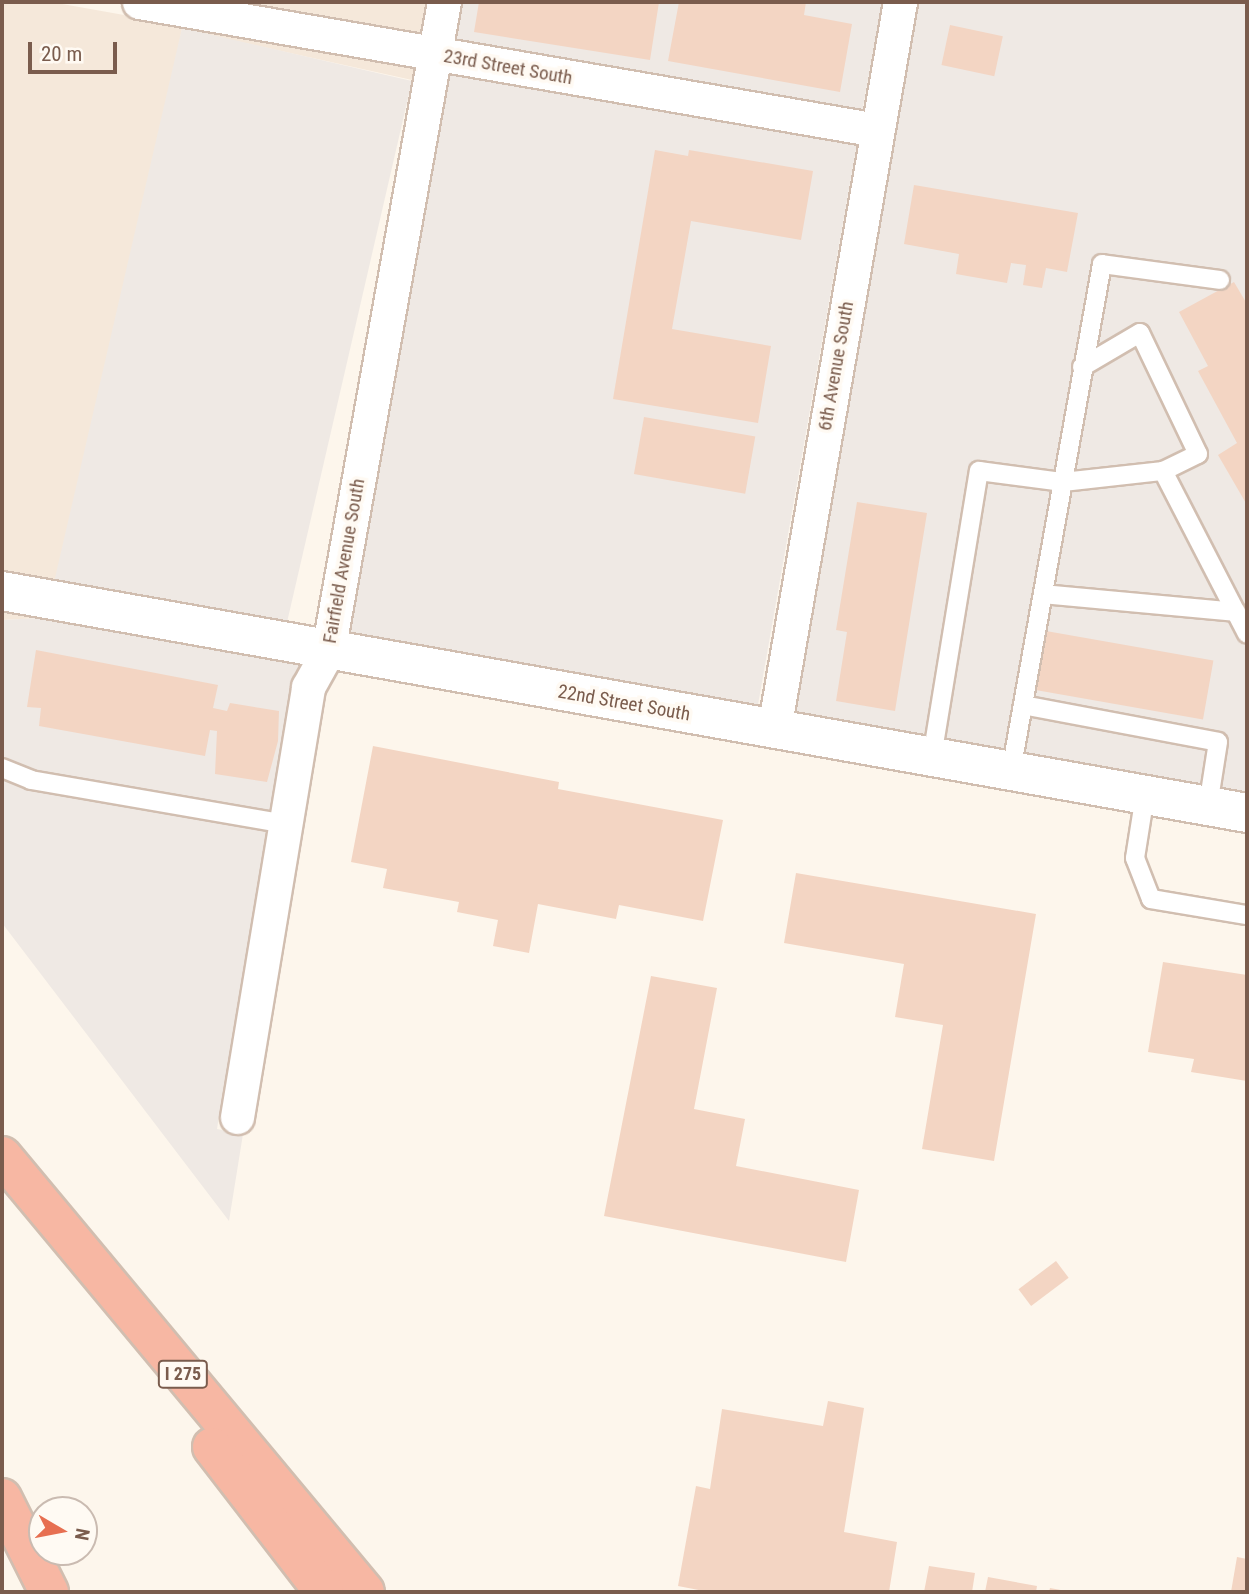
<!DOCTYPE html>
<html>
<head>
<meta charset="utf-8">
<style>
  body { margin:0 }
  #map { position:relative; width:1249px; height:1594px; overflow:hidden; background:#fdf6ec; font-family:"Roboto Condensed",sans-serif }
  div>[style] { position:absolute }
  .residential>* { inset:0; background:#f5e8da }
  .industrial>* { inset:0; background:#efe9e4; transform-origin:0 0 }
  .building>* { inset:0; background:#f3d5c3; transform-origin:0 0 }
  .roads { filter:drop-shadow(2px 0 #d1beb0) drop-shadow(-2px 0 #d1beb0) drop-shadow(0 2px #d1beb0) drop-shadow(0 -2px #d1beb0) }
  .lane>* { height:18px; margin:-9px; padding:0 9px; transform-origin:9px; border-radius:9px; background:#fff }
  .street>* { height:33px; margin:-16.5px; padding:0 16.5px; transform-origin:16.5px; border-radius:16.5px; background:#fff }
  .secondary>* { height:38px; margin:-19px; padding:0 19px; transform-origin:19px; border-radius:19px; background:#fff }
  .highway>* { height:38px; margin:-19px; padding:0 19px; transform-origin:19px; border-radius:19px; background:#f7b7a3 }
  span { translate:-50% -50%; white-space:nowrap; text-align:center; line-height:1.15; -webkit-text-stroke:7px #fffaf3; paint-order:stroke }
  .shield-label span { padding:2px 5px; background:#fffaf3; border:2px solid; border-radius:5px; -webkit-text-stroke-width:0 }
  .shield-label { font-size:18px; color:#7a5c4d; font-weight:700 }
  .street-label { font-size:19px; color:#7a5c4d }
  .frame { position:absolute; inset:0; border:4px solid #7a5c4d; pointer-events:none }
  .north { position:absolute; left:28px; top:1496px; width:70px; height:70px; box-sizing:border-box; background:#fffaf3; border:2px solid #cabbb1; border-radius:50%; rotate:100deg; font-size:19px; font-weight:700; line-height:28px; text-align:center; color:#7a5c4d }
  .north::after { content:''; display:block; margin:auto; width:24px; height:32px; background:#e76f51; clip-path:polygon(50% 0,100% 100%,50% 72%,0 100%) }
  .scale { position:absolute; left:28px; top:42px; width:89px; height:32px; box-sizing:border-box; border:4px solid #7a5c4d; border-top:0; padding-left:9px; font-size:21px; line-height:24px; white-space:nowrap; color:#7a5c4d; -webkit-text-stroke:5px #fffaf3; paint-order:stroke }
</style>
</head>
<body>
<div id="map">
  <div class="residential">
    <div style="clip-path:polygon(2px 2px,51px 2px,415px 67px,412px 80px,182px 29px,70px 588px,2px 575px)"></div>
    <div style="clip-path:polygon(227px 2px,426px 2px,420px 36px)"></div>
    <div style="clip-path:polygon(2px 607px,59px 617px,2px 620px)"></div>
  </div>
  <div class="industrial">
    <div style="clip-path:polygon(461px 2px,882px 2px,862px 112px,454px 43px)"></div>
    <div style="clip-path:polygon(918px 2px,1247px 2px,1247px 797px,793px 717px)"></div>
    <div style="left:182px;top:28px;width:236px;height:571px;rotate:13deg"></div>
    <div style="left:449px;top:73px;width:414px;height:574px;rotate:10deg"></div>
    <div style="clip-path:polygon(59px 617px,302px 662px,291px 684px,217px 1129px,243px 1134px,229px 1221px,2px 923px,2px 620px)"></div>
  </div>
  <div class="building">
    <div style="clip-path:polygon(479px 2px,659px 2px,650px 60px,474px 32px)"></div>
    <div style="clip-path:polygon(679px 2px,806px 2px,804px 15px,852px 24px,840px 92px,668px 61px)"></div>
    <div style="left:950px;top:25px;width:54px;height:41px;rotate:12deg"></div>
    <div style="clip-path:polygon(655px 150px,688px 156px,689px 150px,813px 171px,801px 240px,691px 221px,672px 329px,771px 346px,758px 423px,613px 399px)"></div>
    <div style="clip-path:polygon(914px 185px,1078px 213px,1067px 272px,1046px 268px,1042px 288px,1023px 285px,1026px 265px,1011px 263px,1007px 283px,956px 274px,959px 254px,904px 244px)"></div>
    <div style="clip-path:polygon(1234px 282px,1247px 304px,1247px 505px,1218px 455px,1237px 443px,1198px 371px,1208px 366px,1179px 312px)"></div>
    <div style="left:644px;top:417px;width:113px;height:58px;rotate:10deg"></div>
    <div style="clip-path:polygon(857px 502px,927px 513px,895px 711px,836px 701px,847px 632px,836px 630px)"></div>
    <div style="left:1046px;top:631px;width:170px;height:60px;rotate:10deg"></div>
    <div style="clip-path:polygon(36px 650px,218px 685px,213px 708px,227px 711px,230px 703px,279px 711px,278px 741px,267px 782px,215px 774px,217px 731px,210px 730px,205px 756px,39px 726px,41px 708px,27px 707px)"></div>
    <div style="clip-path:polygon(373px 746px,559px 782px,558px 789px,723px 820px,703px 921px,619px 905px,616px 919px,538px 904px,529px 953px,493px 946px,498px 920px,457px 912px,459px 902px,383px 888px,387px 869px,351px 862px)"></div>
    <div style="clip-path:polygon(796px 873px,1036px 914px,994px 1161px,922px 1149px,943px 1025px,895px 1017px,904px 964px,784px 943px)"></div>
    <div style="clip-path:polygon(1163px 962px,1247px 975px,1247px 1081px,1191px 1072px,1194px 1059px,1148px 1052px)"></div>
    <div style="clip-path:polygon(651px 976px,717px 988px,694px 1109px,745px 1119px,736px 1166px,859px 1190px,846px 1262px,604px 1216px)"></div>
    <div style="left:1056px;top:1261px;width:21px;height:47px;rotate:53deg"></div>
    <div style="clip-path:polygon(828px 1401px,864px 1408px,844px 1532px,897px 1542px,889px 1592px,709px 1592px,678px 1586px,696px 1486px,710px 1489px,722px 1409px,823px 1426px)"></div>
    <div style="clip-path:polygon(1237px 1557px,1247px 1559px,1247px 1592px,1231px 1592px)"></div>
    <div style="clip-path:polygon(929px 1566px,975px 1573px,972px 1592px,924px 1592px)"></div>
    <div style="clip-path:polygon(988px 1577px,1037px 1586px,1036px 1592px,985px 1592px)"></div>
    <div style="clip-path:polygon(1050px 1588px,1066px 1591px,1066px 1592px,1049px 1592px)"></div>
  </div>
  <div class="roads">
    <div class="lane">
      <div style="left:1082px;top:367px;width:67px;rotate:-30.4deg"></div>
      <div style="left:1140px;top:333px;width:134px;rotate:64.4deg"></div>
      <div style="left:1198px;top:454px;width:39px;rotate:154deg"></div>
      <div style="left:1163px;top:471px;width:183px;rotate:62.7deg"></div>
      <div style="left:1043px;top:594px;width:194px;rotate:5.3deg"></div>
      <div style="left:1023px;top:705px;width:198px;rotate:10.7deg"></div>
      <div style="left:1218px;top:742px;width:65px;rotate:98.9deg"></div>
      <div style="left:932px;top:757px;width:290px;rotate:-80.7deg"></div>
      <div style="left:979px;top:471px;width:85px;rotate:7.5deg"></div>
      <div style="left:1063px;top:482px;width:101px;rotate:-6.3deg"></div>
      <div style="left:2px;top:768px;width:31px;rotate:22deg"></div>
      <div style="left:31px;top:780px;width:258px;rotate:9.8deg"></div>
      <div style="left:1011px;top:771px;width:515px;rotate:-79.82deg"></div>
      <div style="left:1102px;top:264px;width:119px;rotate:7.7deg"></div>
      <div style="left:1145px;top:795px;width:64px;rotate:99deg"></div>
      <div style="left:1135px;top:858px;width:44px;rotate:68.7deg"></div>
      <div style="left:1151px;top:899px;width:97px;rotate:9.5deg"></div>
    </div>
    <div class="street">
      <div style="left:139px;top:2px;width:749px;rotate:9.84deg"></div>
      <div style="left:774px;top:729px;width:738px;rotate:-80.17deg"></div>
      <div style="left:237px;top:1117px;width:436px;rotate:-80.6deg"></div>
      <div style="left:308px;top:687px;width:41px;rotate:-60.9deg"></div>
      <div style="left:328px;top:651px;width:659px;rotate:-79.87deg"></div>
    </div>
    <div class="secondary">
      <div style="left:2px;top:591px;width:1265px;rotate:10.11deg"></div>
    </div>
    <div class="highway">
      <div style="left:2px;top:1156px;width:567px;rotate:50.22deg"></div>
      <div style="left:212px;top:1447px;width:183px;rotate:52.3deg"></div>
      <div style="left:2px;top:1498px;width:105px;rotate:63.4deg"></div>
    </div>
  </div>
  <div class="shield-label">
    <span style="left:183px;top:1374px">I 275</span>
  </div>
  <div class="street-label">
    <span style="left:508px;top:67px;rotate:10deg">23rd Street South</span>
    <span style="left:836px;top:366px;rotate:-80deg">6th Avenue South</span>
    <span style="left:344px;top:561px;rotate:-80deg">Fairfield Avenue South</span>
    <span style="left:624px;top:703px;rotate:10deg">22nd Street South</span>
  </div>
  <div class="frame"></div>
  <div class="north">N</div>
  <div class="scale">20 m</div>
</div>
</body>
</html>
